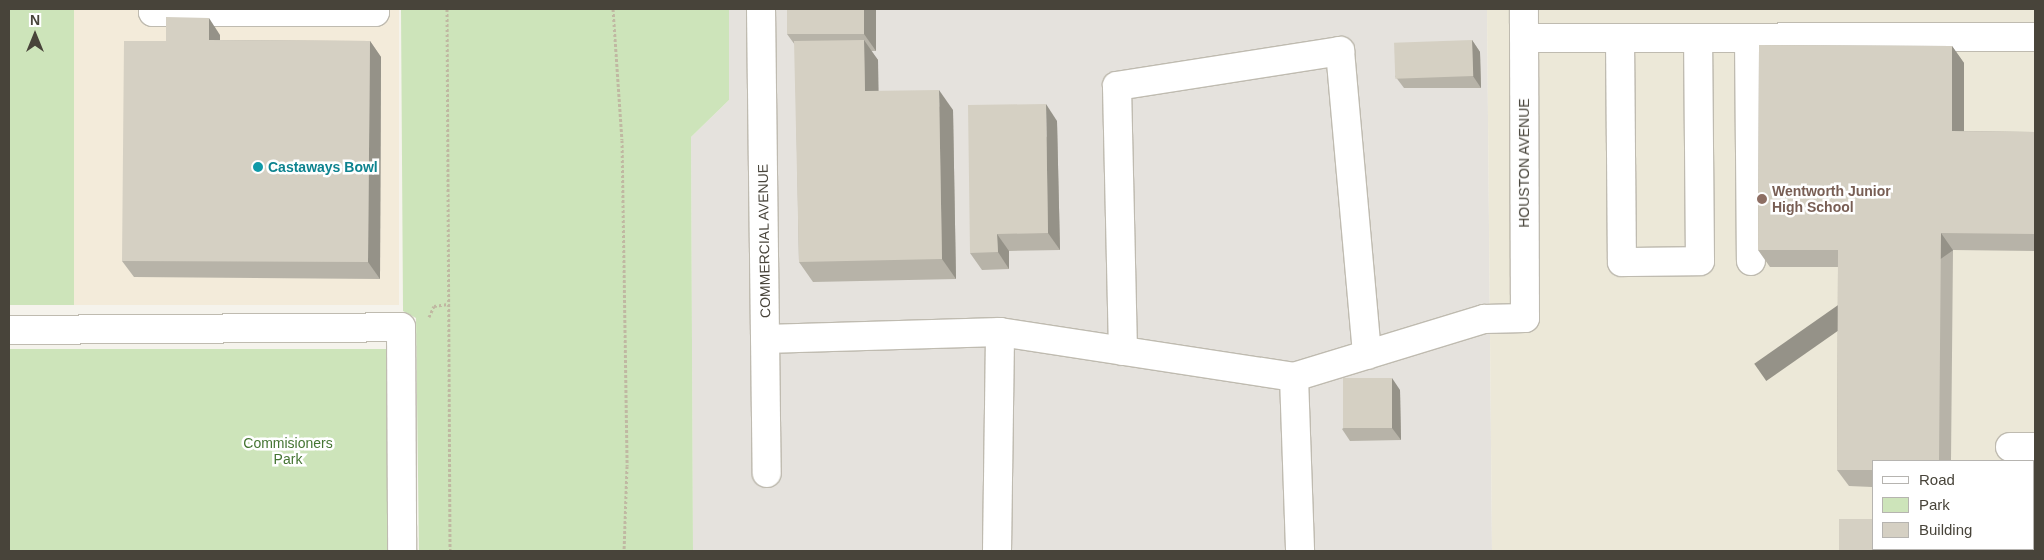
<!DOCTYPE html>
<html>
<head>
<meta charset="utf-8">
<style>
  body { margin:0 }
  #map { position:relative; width:2044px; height:560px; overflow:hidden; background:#f5f3ec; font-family:Helvetica,sans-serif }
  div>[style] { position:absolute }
  .commercial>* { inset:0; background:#f3ebda; transform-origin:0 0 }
  .industrial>* { inset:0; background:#e5e2dd }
  .education>* { inset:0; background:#ece8d8 }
  .green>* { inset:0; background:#cde4ba; transform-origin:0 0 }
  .path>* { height:3px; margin-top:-1.5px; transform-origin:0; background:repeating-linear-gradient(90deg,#c0b8a2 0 2.5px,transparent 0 5px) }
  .roads { filter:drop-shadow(1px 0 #bfbbb0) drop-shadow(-1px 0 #bfbbb0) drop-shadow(0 1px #bfbbb0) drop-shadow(0 -1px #bfbbb0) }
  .minor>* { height:28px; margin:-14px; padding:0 14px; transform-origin:14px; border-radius:14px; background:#fff }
  .wall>* { inset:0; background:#b7b3a8 }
  .shaded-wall>* { inset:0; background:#959288; transform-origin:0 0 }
  .building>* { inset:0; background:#d5d0c3; transform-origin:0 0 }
  .dots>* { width:14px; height:14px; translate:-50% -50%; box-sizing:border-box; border:2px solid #fff; border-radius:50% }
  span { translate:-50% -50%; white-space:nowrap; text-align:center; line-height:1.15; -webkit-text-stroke:5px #fff; paint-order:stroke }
  .street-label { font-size:14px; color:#48443a }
  .culture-label { font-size:14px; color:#0d838f; font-weight:700 }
  .left { translate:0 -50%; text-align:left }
  .education-label { font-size:14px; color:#785e54; font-weight:700 }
  .park-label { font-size:14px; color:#457533 }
  .frame { position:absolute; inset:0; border:10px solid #48443a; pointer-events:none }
  .legend { position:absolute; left:1872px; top:460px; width:162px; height:90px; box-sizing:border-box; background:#fff; border:1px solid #b6b4b0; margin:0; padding:6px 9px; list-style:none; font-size:15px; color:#48443a }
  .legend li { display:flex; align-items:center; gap:10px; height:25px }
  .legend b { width:25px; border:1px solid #b6b4b0 }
  .north { position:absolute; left:10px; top:10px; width:50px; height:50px; -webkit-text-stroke:4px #fff; paint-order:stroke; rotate:0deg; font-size:14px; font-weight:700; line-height:20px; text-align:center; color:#48443a }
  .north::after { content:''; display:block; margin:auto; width:18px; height:22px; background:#48443a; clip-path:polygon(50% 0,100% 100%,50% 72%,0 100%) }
</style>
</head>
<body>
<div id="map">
  <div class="commercial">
    <div style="left:74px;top:9px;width:325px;height:296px"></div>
  </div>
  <div class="industrial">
    <div style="clip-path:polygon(729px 9px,1487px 9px,1492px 551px,693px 551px,691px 137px,729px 100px)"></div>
  </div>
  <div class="education">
    <div style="clip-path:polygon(evenodd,1487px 9px,2035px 9px,2035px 551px,1492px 551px,1487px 9px,1873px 461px,2033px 461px,2033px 549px,1873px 549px,1873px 461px)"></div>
  </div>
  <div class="green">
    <div style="left:9px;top:9px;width:65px;height:296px"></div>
    <div style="clip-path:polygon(401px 9px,729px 9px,729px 100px,691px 137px,693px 551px,419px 551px,416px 318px,403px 311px)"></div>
    <div style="left:390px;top:349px;width:202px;height:381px;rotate:90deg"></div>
  </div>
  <div class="path">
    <div style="left:447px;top:9px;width:542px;rotate:89.68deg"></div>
    <div style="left:613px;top:9px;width:131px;rotate:86.1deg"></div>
    <div style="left:622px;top:140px;width:326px;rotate:89.1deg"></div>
    <div style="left:627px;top:466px;width:85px;rotate:92deg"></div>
    <div style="left:429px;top:317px;width:12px;rotate:-66deg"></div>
    <div style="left:434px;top:306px;width:14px;rotate:-8deg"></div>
  </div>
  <div class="roads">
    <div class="minor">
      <div style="left:153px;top:9px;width:3px;rotate:90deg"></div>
      <div style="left:153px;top:12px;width:222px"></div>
      <div style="left:375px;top:12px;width:3px;rotate:-90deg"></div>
      <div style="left:761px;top:9px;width:464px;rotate:89.3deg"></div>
      <div style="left:1524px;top:38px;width:511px;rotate:-0.11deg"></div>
      <div style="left:1620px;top:38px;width:224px;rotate:89.5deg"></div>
      <div style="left:1622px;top:262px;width:78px;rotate:-0.7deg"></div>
      <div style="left:1700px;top:261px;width:223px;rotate:-90.5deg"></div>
      <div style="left:1749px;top:38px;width:223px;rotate:89.5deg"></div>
      <div style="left:9px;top:330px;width:392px;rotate:-0.4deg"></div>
      <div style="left:401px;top:327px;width:224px;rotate:89.7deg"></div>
      <div style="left:765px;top:339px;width:235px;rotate:-1.7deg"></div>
      <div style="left:1000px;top:332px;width:297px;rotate:8.7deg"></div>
      <div style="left:1294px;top:377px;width:199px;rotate:-17deg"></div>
      <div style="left:1484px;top:319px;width:41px;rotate:-1.4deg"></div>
      <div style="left:1525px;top:318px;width:309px;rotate:-90.2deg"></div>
      <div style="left:1123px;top:351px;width:265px;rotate:-91.3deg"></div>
      <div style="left:1117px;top:86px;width:226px;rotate:-8.9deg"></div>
      <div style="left:1340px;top:51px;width:305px;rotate:84.9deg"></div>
      <div style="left:1294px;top:377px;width:174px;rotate:88deg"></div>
      <div style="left:2010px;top:447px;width:25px"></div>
      <div style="left:997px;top:551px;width:219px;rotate:-89.2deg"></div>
    </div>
  </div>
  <div class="wall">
    <div style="clip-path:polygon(787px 9px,875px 9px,876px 10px,876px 51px,871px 51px,878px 60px,878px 91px,953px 110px,956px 279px,813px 282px,799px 262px,795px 45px,787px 34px)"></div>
    <div style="clip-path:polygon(220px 35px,220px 40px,370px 41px,381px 57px,380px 279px,134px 277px,122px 261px)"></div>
    <div style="clip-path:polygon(1472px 40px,1480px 52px,1481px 88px,1404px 88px,1395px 76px)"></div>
    <div style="clip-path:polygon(1759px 45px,1952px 46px,1964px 63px,1964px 131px,2035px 132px,2035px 251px,1953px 250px,1951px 461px,1873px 461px,1873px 549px,1959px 549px,1959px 551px,1839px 551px,1839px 519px,1872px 519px,1872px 487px,1849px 486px,1837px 470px,1838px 267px,1770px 267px,1758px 250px)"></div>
    <div style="clip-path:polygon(1057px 121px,1060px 250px,1009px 251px,1009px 269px,982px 270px,970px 253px)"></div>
    <div style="clip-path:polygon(1400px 390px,1401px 440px,1350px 441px,1342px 429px)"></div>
  </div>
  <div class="shaded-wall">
    <div style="clip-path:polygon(864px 9px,875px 9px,876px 10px,876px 51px,864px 34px)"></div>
    <div style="clip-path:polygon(209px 18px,220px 35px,220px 56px,209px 40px)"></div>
    <div style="clip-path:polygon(864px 40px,878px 60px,879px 112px,865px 91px)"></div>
    <div style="clip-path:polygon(1472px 40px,1480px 52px,1481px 88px,1473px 76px)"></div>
    <div style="clip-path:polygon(370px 41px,381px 57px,380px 279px,368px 262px)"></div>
    <div style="clip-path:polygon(1952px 46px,1964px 63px,1964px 148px,1952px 131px)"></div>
    <div style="clip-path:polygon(939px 90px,953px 110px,956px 279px,942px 259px)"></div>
    <div style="clip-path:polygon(1046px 104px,1057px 121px,1060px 250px,1048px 233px)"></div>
    <div style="left:1941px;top:233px;width:21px;height:228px;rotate:55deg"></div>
    <div style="clip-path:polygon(997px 234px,1009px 251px,1009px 269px,998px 252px)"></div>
    <div style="clip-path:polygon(1392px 378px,1400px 390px,1401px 440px,1392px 428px)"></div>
    <div style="left:1947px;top:549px;width:12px;height:2px"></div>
  </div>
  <div class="building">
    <div style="left:787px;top:9px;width:77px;height:25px"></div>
    <div style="clip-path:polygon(166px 17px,209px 18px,209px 40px,370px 41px,368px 262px,122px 261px,124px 41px,166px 41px)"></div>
    <div style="clip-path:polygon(864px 40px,865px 91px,939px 90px,942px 259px,799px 262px,794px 41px)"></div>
    <div style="left:1472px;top:40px;width:36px;height:78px;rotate:88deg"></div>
    <div style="clip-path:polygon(1759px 45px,1952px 46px,1952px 131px,2035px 132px,2035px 234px,1941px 233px,1939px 461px,1873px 461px,1873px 549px,1947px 549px,1947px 551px,1839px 551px,1839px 519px,1872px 519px,1872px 470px,1837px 470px,1838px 250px,1758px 250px)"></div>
    <div style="clip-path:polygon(1046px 104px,1048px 233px,997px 234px,998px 252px,970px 253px,968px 105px)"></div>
    <div style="left:1392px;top:378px;width:50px;height:49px;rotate:90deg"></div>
  </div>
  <div class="dots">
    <div style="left:258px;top:167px;background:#0f9aa8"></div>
    <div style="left:1762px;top:199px;background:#8d6e63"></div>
  </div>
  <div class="street-label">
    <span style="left:1524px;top:163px;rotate:-90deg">HOUSTON AVENUE</span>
    <span style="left:764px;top:241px;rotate:-91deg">COMMERCIAL AVENUE</span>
  </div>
  <div class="culture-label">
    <span class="left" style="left:268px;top:167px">Castaways Bowl</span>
  </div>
  <div class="education-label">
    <span class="left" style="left:1772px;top:199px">Wentworth Junior<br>High School</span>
  </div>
  <div class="park-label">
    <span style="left:288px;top:451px">Commisioners<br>Park</span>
  </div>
  <div class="frame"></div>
  <ul class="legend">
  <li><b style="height:6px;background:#fff"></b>Road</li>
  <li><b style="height:14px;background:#cde4ba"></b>Park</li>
  <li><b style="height:14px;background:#d5d0c3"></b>Building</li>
  </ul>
  <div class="north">N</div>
</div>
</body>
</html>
